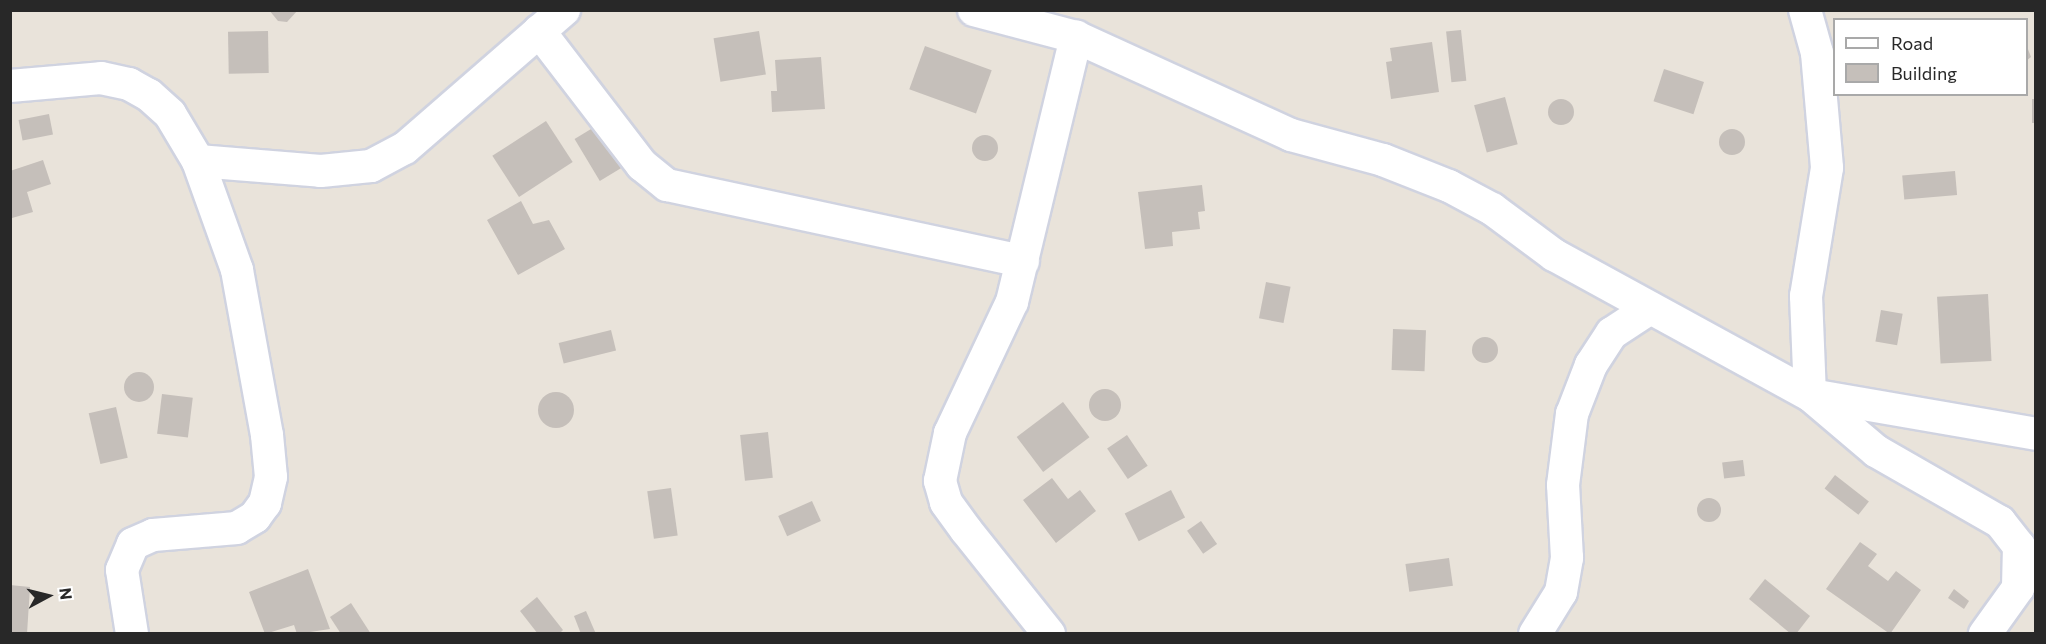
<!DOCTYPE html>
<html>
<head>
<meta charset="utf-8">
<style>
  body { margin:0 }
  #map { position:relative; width:2046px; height:644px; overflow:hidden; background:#e9e3da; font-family:Commissioner,sans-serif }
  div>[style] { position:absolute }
  .building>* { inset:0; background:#c5bfba; transform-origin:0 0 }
  .round { border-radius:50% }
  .roads { filter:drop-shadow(2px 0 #d0d3e0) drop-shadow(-2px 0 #d0d3e0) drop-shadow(0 2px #d0d3e0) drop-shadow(0 -2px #d0d3e0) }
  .minor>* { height:32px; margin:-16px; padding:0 16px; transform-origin:16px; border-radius:16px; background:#fff }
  span { translate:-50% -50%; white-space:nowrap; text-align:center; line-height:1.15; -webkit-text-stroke:6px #fff; paint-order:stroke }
  .frame { position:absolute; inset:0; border:12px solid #282828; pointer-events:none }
  .legend { position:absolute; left:1833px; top:18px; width:195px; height:78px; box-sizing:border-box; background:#fff; border:2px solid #a9a9a9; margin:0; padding:8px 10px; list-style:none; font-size:18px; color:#282828 }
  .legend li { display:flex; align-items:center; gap:12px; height:30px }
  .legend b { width:30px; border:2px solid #a9a9a9 }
  .north { position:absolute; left:18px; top:566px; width:60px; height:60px; -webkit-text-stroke:4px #fff; paint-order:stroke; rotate:83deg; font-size:16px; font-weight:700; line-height:24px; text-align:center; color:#282828 }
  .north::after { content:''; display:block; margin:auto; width:21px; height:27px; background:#282828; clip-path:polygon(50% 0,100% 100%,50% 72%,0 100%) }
</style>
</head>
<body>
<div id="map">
  <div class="building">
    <div style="clip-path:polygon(269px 10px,298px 10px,287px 22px,278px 21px)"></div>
    <div style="left:1461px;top:30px;width:51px;height:15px;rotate:84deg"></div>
    <div style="left:268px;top:31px;width:42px;height:40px;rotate:89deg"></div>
    <div style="left:759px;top:31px;width:44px;height:46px;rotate:81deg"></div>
    <div style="clip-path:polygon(1432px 42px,1439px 92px,1391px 99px,1386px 62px,1392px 61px,1390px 48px)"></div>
    <div style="clip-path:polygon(2026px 44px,2031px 57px,2026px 61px)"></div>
    <div style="left:925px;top:46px;width:71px;height:46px;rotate:20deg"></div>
    <div style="clip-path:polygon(821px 57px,825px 109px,772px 112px,771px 91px,777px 91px,775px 60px)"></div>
    <div style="left:1664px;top:69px;width:42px;height:34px;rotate:18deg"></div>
    <div style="left:1505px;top:97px;width:49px;height:32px;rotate:75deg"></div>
    <div class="round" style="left:1548px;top:99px;width:26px;height:26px"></div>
    <div style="left:2032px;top:99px;width:4px;height:24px"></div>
    <div style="left:49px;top:114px;width:21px;height:31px;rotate:79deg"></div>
    <div style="left:546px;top:121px;width:49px;height:64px;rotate:57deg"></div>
    <div style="left:596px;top:126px;width:49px;height:25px;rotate:59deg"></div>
    <div class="round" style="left:1719px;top:129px;width:26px;height:26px"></div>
    <div class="round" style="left:972px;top:135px;width:26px;height:26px"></div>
    <div style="clip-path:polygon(43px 160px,51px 184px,27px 192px,33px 212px,12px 218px,10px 171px)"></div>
    <div style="left:1955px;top:171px;width:24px;height:53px;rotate:85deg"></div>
    <div style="clip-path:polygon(1202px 185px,1205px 211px,1198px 212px,1200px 229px,1172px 232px,1173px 246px,1145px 249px,1138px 192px)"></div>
    <div style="clip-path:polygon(521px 201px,533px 224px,549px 220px,565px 249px,518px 275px,487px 220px)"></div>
    <div style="left:1266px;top:282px;width:25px;height:37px;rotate:11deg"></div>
    <div style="left:1988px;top:294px;width:67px;height:51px;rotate:87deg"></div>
    <div style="left:1881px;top:310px;width:22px;height:32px;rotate:10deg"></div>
    <div style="left:1393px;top:329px;width:33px;height:41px;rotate:2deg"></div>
    <div style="left:611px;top:330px;width:21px;height:54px;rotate:76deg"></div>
    <div class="round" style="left:1472px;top:337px;width:26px;height:26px"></div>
    <div class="round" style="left:124px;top:372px;width:30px;height:30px"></div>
    <div class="round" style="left:1089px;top:389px;width:32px;height:32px"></div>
    <div class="round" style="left:538px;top:392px;width:36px;height:36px"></div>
    <div style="left:162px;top:394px;width:31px;height:40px;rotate:7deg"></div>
    <div style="left:1063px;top:402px;width:44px;height:58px;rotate:53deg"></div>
    <div style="left:116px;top:407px;width:52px;height:28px;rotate:77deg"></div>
    <div style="left:768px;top:432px;width:46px;height:28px;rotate:84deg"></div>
    <div style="left:1127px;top:435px;width:37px;height:24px;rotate:56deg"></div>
    <div style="left:1743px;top:460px;width:16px;height:21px;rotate:83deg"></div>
    <div style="left:1835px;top:475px;width:43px;height:17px;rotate:38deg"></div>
    <div style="clip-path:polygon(1052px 478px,1068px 499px,1080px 490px,1096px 511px,1056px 543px,1023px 500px)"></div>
    <div style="left:671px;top:488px;width:48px;height:24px;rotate:82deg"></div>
    <div style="left:1171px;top:490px;width:31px;height:52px;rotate:63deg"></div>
    <div class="round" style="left:1697px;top:498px;width:24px;height:24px"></div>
    <div style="left:812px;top:501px;width:22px;height:37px;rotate:66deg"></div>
    <div style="left:1201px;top:521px;width:28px;height:17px;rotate:55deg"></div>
    <div style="clip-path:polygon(1860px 542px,1877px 554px,1868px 566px,1888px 581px,1896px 571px,1921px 590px,1890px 634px,1826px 589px)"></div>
    <div style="left:1449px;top:558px;width:28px;height:44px;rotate:82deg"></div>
    <div style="clip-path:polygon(308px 569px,330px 629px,297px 634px,294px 625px,265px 634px,249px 592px)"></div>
    <div style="clip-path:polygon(1765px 579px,1810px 616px,1796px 634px,1791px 634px,1749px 599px)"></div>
    <div style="clip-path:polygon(10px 585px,30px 587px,27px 634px,10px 634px)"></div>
    <div style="clip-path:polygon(1954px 589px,1969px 601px,1964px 609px,1948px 598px)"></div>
    <div style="clip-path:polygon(537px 597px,563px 630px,559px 634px,538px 634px,520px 611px)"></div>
    <div style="clip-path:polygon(351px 603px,371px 634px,341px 634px,330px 617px)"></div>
    <div style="clip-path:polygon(586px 611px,596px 634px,581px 634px,574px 616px)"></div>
  </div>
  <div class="roads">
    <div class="minor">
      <div style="left:974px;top:10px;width:106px;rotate:14.8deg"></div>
      <div style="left:1076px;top:37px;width:236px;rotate:24.5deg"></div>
      <div style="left:1291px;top:135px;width:95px;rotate:15.2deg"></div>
      <div style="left:1383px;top:160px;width:71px;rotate:21.5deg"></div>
      <div style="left:1449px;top:186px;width:49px;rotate:28.1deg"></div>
      <div style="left:1492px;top:209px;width:77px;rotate:36.6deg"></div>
      <div style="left:1554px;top:255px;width:292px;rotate:28.7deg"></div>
      <div style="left:1810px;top:395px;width:87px;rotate:40.3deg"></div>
      <div style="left:1876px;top:451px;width:143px;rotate:29.8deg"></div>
      <div style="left:2000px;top:522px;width:31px;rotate:52deg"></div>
      <div style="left:2019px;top:546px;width:42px;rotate:91.4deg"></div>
      <div style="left:2018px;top:588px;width:57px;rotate:125.7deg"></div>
      <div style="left:1805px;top:10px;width:45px;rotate:74.4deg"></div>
      <div style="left:1817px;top:53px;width:115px;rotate:85deg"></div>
      <div style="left:1827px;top:168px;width:130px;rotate:99.3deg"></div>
      <div style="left:1806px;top:296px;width:99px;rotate:87.7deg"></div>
      <div style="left:539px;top:31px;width:169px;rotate:52.5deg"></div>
      <div style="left:642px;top:165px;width:32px;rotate:39deg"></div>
      <div style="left:667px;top:185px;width:364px;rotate:12.1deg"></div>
      <div style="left:10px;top:86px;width:91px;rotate:-5deg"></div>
      <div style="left:101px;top:78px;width:29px;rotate:12deg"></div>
      <div style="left:129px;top:84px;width:23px;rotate:29deg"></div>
      <div style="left:149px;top:95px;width:28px;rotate:42deg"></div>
      <div style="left:170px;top:114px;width:55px;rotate:59.2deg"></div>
      <div style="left:198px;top:161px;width:116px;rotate:70.3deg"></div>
      <div style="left:237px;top:270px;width:168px;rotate:79.7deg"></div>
      <div style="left:267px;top:435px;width:42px;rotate:84.6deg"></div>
      <div style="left:271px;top:477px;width:27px;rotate:103deg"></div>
      <div style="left:265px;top:503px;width:17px;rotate:126deg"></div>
      <div style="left:255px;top:517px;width:21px;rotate:149deg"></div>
      <div style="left:237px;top:528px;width:84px;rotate:175.2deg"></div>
      <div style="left:153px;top:535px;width:22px;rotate:156deg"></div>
      <div style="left:133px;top:544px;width:28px;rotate:113deg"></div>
      <div style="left:122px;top:570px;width:65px;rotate:81.1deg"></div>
      <div style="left:198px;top:161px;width:123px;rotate:4.6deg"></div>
      <div style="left:321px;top:171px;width:50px;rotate:-5.7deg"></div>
      <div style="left:371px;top:166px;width:38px;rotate:-28deg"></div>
      <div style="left:405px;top:148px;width:211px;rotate:-41deg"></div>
      <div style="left:1811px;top:395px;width:228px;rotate:9.8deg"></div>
      <div style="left:1049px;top:634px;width:133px;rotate:-128.6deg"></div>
      <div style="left:966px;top:530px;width:34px;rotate:-126deg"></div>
      <div style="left:946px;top:502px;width:22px;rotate:-106deg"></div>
      <div style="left:940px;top:481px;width:49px;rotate:-78.2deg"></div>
      <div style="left:950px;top:433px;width:145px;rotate:-64.7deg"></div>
      <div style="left:1012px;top:302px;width:273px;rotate:-76.4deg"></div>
      <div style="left:1535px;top:634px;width:49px;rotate:-58.2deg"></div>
      <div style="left:1561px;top:592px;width:35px;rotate:-80deg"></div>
      <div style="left:1567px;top:558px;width:73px;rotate:-93.1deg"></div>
      <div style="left:1563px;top:485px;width:72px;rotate:-82.8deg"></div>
      <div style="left:1572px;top:414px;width:53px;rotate:-68.8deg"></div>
      <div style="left:1591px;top:365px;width:38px;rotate:-57deg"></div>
      <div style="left:1612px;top:333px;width:45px;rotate:-33.3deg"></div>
    </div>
  </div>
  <div class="frame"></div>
  <ul class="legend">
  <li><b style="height:8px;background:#fff"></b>Road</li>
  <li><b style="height:16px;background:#c5bfba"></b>Building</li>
  </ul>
  <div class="north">N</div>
</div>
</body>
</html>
